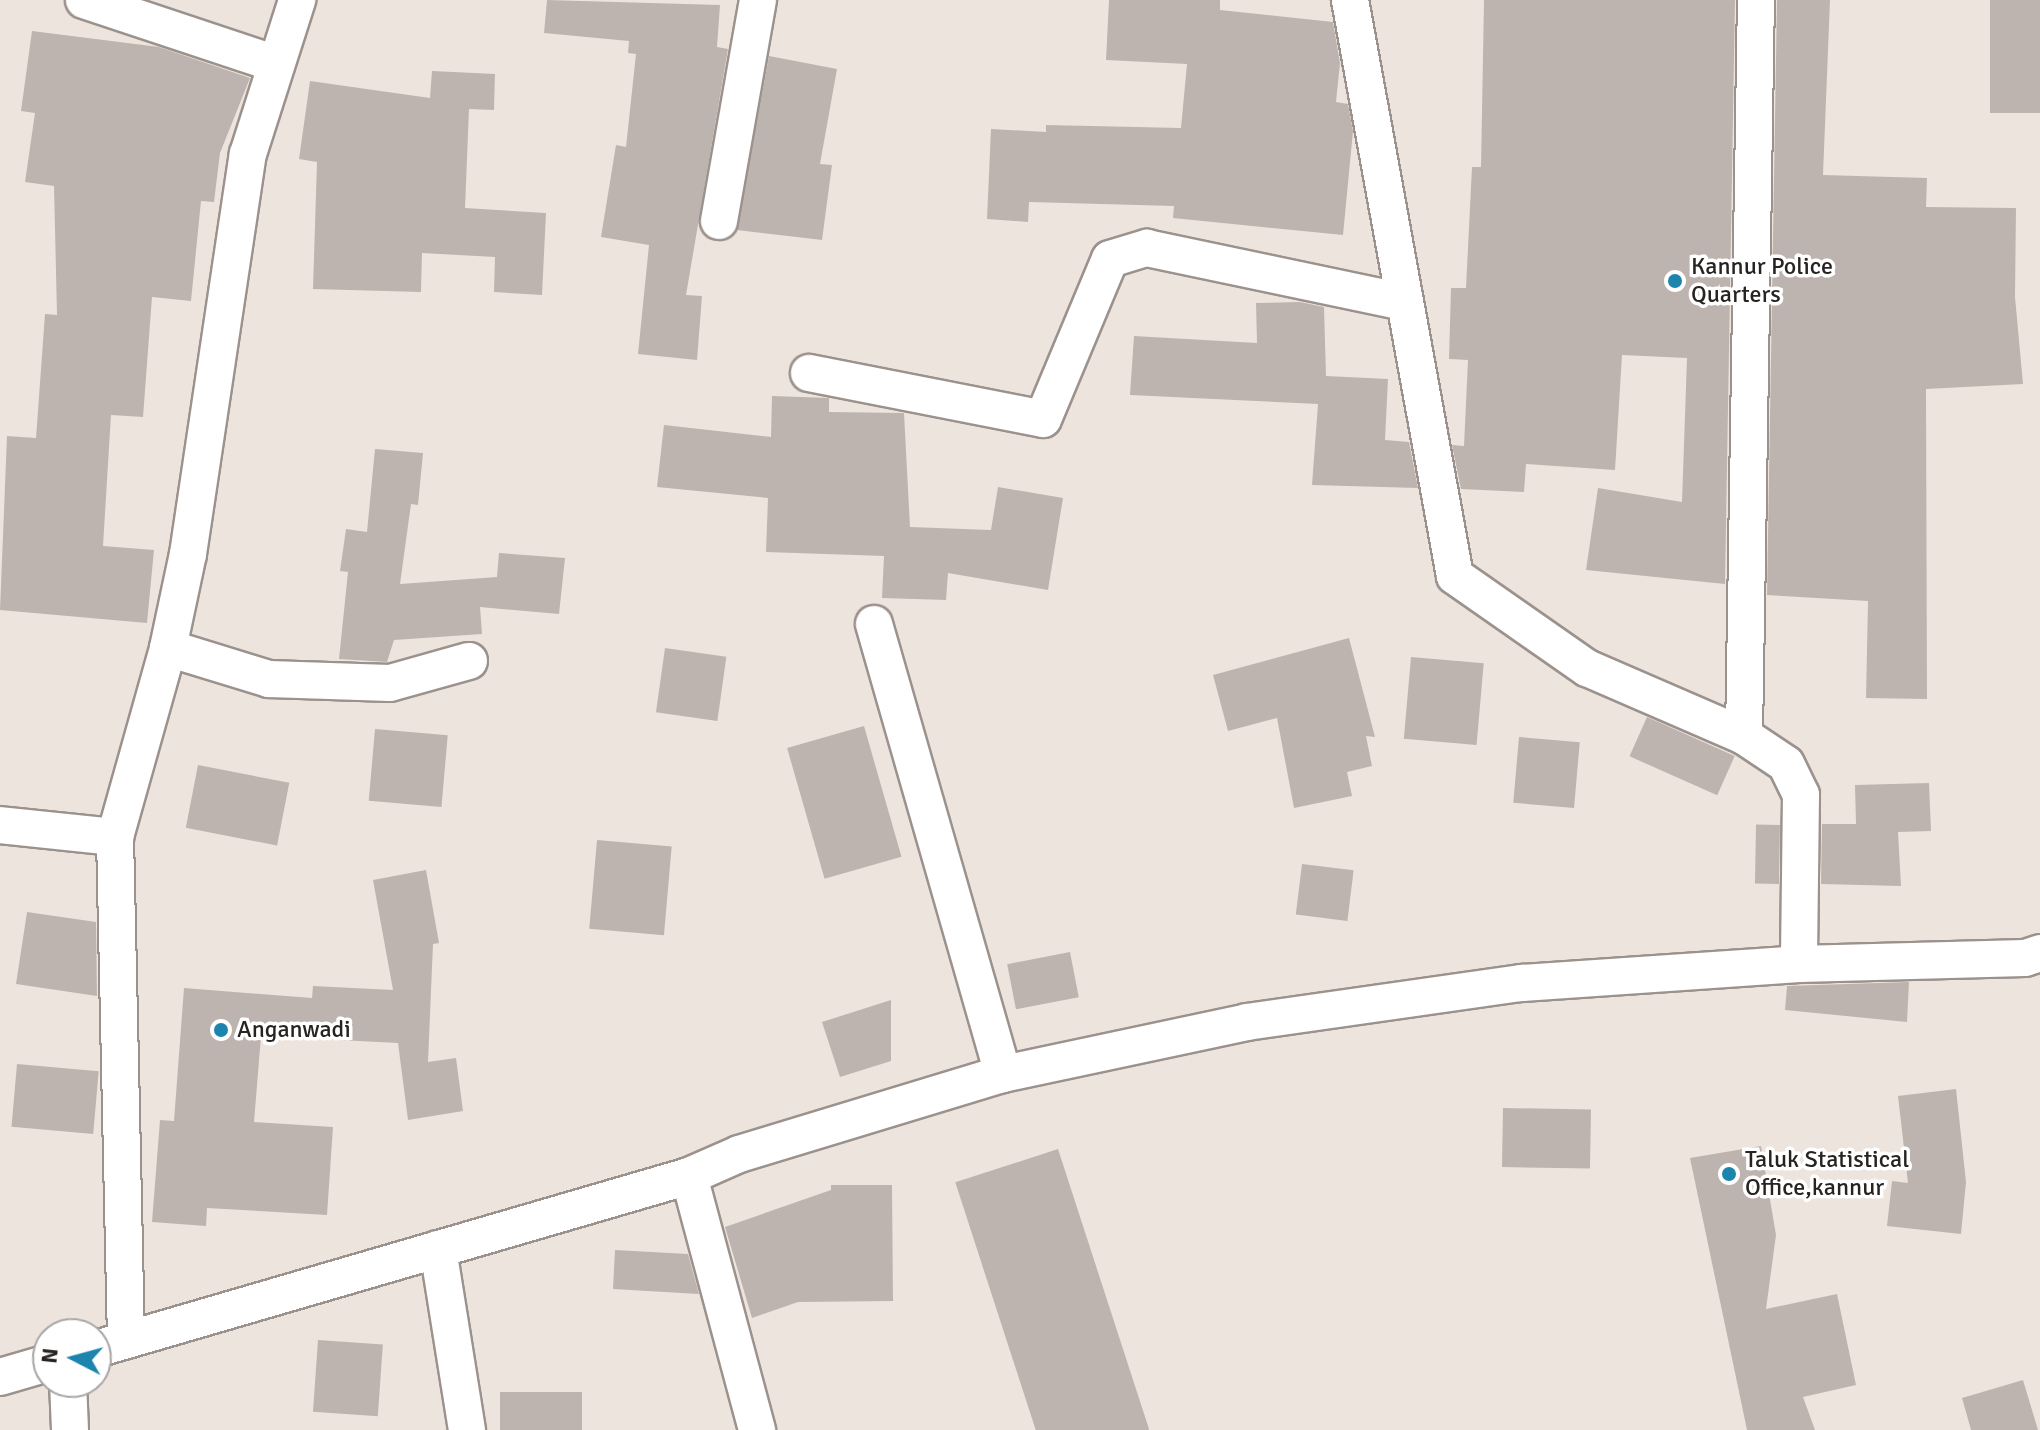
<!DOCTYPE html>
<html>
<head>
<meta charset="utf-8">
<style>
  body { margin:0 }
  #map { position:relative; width:2040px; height:1430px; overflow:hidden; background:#eee4de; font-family:Signika,sans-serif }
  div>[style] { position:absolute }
  .building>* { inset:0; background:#beb4af; transform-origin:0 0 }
  .roads { filter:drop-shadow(2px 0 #9c928d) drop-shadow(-2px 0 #9c928d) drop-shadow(0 2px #9c928d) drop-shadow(0 -2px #9c928d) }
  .street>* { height:36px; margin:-18px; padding:0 18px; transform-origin:18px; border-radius:18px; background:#fff }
  .dots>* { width:22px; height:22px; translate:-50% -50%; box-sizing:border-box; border:4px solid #fff; border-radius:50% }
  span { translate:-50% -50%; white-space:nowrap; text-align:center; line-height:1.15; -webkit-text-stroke:7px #fff; paint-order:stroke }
  .poi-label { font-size:24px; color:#262321 }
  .left { translate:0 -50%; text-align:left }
  .north { position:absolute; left:32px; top:1318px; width:80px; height:80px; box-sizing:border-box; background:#fff; border:2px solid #a8a7a6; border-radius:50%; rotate:276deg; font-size:22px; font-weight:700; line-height:32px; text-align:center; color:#262321 }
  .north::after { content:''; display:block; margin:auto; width:28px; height:36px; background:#1c84ad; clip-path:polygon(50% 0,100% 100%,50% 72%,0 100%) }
</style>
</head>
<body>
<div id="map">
  <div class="building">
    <div style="clip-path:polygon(547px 0,720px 5px,717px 47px,728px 49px,686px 295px,702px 296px,697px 360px,638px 354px,649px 245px,601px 237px,616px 145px,626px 147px,636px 54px,628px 53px,629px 41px,544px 33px)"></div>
    <div style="clip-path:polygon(1109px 0,1220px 0,1220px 10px,1333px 22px,1340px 63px,1336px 102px,1348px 104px,1353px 131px,1343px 235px,1173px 218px,1174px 206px,1029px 202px,1028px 222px,987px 219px,991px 129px,1046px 132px,1046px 125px,1181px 128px,1187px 64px,1106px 60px)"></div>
    <div style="clip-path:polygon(1484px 0,1735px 0,1725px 584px,1586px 570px,1598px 488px,1682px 502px,1687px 358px,1622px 355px,1615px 470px,1526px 464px,1524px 492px,1461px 489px,1452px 445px,1464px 446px,1468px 360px,1449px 359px,1451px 288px,1466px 288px,1472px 167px,1481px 167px)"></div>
    <div style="clip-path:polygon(1777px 0,1830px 0,1823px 175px,1927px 178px,1926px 207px,2016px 208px,2015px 297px,2023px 384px,1926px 389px,1927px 699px,1866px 698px,1868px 601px,1767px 595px)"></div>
    <div style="left:1990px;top:0;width:50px;height:113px"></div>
    <div style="clip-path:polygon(32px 31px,159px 47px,250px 78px,220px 153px,214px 202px,201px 201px,191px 301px,152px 297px,143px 417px,111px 415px,103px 546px,154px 550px,147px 623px,0 610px,7px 436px,36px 438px,45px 314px,57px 315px,54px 186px,25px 182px,35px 113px,21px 111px)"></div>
    <div style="clip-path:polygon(769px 56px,837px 69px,820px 164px,832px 165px,822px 240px,737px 230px)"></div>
    <div style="clip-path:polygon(432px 71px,495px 74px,494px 110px,469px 109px,465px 208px,546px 213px,542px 295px,494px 292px,495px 257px,422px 253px,421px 292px,313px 289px,317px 162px,299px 159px,310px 81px,430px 98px)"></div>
    <div style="clip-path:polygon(1300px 302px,1324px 307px,1326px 376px,1388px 379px,1385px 440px,1409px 442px,1418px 488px,1312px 485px,1318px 404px,1130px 395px,1134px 336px,1257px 343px,1256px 303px)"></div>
    <div style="clip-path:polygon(772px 396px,829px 398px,829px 412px,904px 413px,910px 527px,991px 530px,998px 487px,1063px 498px,1048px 590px,948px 573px,946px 600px,882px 598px,884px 556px,766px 552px,768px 498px,657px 487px,664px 425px,771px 437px)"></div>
    <div style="clip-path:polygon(375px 449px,423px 453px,418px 505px,411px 504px,400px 584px,497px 577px,499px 553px,565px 558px,559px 614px,480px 607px,482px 634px,394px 640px,387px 662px,339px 659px,348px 572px,340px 571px,346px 529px,367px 532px)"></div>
    <div style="clip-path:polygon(1349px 638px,1375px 737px,1366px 736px,1372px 766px,1347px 772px,1352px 796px,1294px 808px,1277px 718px,1228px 731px,1213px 675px)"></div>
    <div style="left:665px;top:648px;width:62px;height:65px;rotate:8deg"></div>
    <div style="left:1411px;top:657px;width:73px;height:82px;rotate:5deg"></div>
    <div style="left:1647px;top:717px;width:96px;height:43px;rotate:24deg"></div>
    <div style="left:864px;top:726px;width:136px;height:80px;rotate:74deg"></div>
    <div style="left:375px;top:729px;width:73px;height:72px;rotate:5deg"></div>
    <div style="left:1519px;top:737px;width:61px;height:66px;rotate:5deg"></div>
    <div style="left:198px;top:765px;width:93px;height:64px;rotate:11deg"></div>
    <div style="clip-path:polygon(1929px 783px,1931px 831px,1898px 832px,1901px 886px,1821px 884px,1822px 824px,1856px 824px,1855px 785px)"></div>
    <div style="left:1780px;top:825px;width:59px;height:24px;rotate:91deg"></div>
    <div style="left:597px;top:840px;width:75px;height:89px;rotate:5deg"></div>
    <div style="left:1302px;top:864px;width:52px;height:51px;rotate:7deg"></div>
    <div style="clip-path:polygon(426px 870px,439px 943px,433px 944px,428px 1062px,456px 1058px,463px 1111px,408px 1120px,398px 1043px,261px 1036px,254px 1122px,333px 1127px,327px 1215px,207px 1208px,206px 1226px,152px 1222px,160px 1120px,174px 1121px,184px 988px,312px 998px,313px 986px,393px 990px,373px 880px)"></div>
    <div style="clip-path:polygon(27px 912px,96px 922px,97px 996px,16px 984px)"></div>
    <div style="left:1070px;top:952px;width:46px;height:64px;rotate:79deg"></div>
    <div style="clip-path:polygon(1909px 982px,1907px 1022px,1785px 1010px,1787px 986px)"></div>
    <div style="clip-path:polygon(891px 1000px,891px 1061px,840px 1077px,822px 1022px)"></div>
    <div style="left:17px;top:1064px;width:82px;height:63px;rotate:5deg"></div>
    <div style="clip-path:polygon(1956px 1089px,1966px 1182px,1961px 1234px,1887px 1226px,1892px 1181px,1908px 1183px,1898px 1096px)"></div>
    <div style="left:1503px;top:1108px;width:88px;height:59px;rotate:1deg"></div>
    <div style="clip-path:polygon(1761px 1146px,1776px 1235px,1766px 1309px,1837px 1294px,1856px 1385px,1803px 1397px,1815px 1430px,1747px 1430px,1690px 1158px)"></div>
    <div style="left:1058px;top:1149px;width:295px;height:108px;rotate:72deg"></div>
    <div style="clip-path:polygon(831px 1185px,892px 1185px,893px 1301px,798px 1302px,752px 1318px,725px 1227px,831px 1190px)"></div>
    <div style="clip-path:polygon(615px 1250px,688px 1254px,699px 1294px,613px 1289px)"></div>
    <div style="left:318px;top:1340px;width:65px;height:72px;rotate:4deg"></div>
    <div style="clip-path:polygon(2023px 1380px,2038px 1430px,1971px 1430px,1962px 1398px)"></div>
    <div style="left:500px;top:1392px;width:82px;height:38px"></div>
  </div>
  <div class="roads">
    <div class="street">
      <div style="left:84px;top:0;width:199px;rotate:18.4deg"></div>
      <div style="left:1350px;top:0;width:585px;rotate:79.67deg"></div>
      <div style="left:1455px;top:576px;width:161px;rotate:34.9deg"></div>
      <div style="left:1587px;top:668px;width:171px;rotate:23.4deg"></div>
      <div style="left:1744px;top:736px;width:50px;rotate:33.7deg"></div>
      <div style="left:1786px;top:764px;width:34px;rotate:64deg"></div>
      <div style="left:1801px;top:795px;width:169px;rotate:90.7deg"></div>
      <div style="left:1799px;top:964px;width:226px;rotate:-1.5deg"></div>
      <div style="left:2025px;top:958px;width:16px;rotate:-18deg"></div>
      <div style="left:719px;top:221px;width:224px;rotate:-80deg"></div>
      <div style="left:809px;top:373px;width:238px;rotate:11.1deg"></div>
      <div style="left:1043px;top:419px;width:173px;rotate:-67.3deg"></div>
      <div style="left:1110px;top:259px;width:39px;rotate:-17deg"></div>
      <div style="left:1147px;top:248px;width:262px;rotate:11.9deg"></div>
      <div style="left:874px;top:624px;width:468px;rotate:74deg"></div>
      <div style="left:168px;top:648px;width:106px;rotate:17.1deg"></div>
      <div style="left:269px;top:679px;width:121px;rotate:1.9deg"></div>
      <div style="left:390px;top:683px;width:82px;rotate:-15.6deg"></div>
      <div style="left:1744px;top:736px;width:736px;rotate:-89.07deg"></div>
      <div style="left:0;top:825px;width:116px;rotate:6deg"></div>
      <div style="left:689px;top:1176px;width:263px;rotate:75deg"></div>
      <div style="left:438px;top:1249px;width:183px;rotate:80.9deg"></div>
      <div style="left:126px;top:1340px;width:503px;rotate:-91.25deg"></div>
      <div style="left:115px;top:837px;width:196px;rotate:-74.3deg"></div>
      <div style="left:168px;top:648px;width:96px;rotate:-78deg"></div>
      <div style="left:188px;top:554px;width:404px;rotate:-81.5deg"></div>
      <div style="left:248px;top:154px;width:162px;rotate:-72.3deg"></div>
      <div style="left:96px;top:1349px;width:618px;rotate:-16.26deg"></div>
      <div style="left:689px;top:1176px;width:55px;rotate:-23.7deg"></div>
      <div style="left:739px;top:1154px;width:276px;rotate:-16.9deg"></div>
      <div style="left:1003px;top:1074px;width:249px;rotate:-12deg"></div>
      <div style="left:1247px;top:1022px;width:278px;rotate:-8.1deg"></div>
      <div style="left:1522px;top:983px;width:278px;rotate:-3.9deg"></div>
      <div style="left:0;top:1377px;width:50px;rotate:-16.3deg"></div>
      <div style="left:68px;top:1382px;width:48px;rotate:87.6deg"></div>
    </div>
  </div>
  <div class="dots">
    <div style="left:1675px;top:281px;background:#1c84ad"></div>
    <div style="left:221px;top:1030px;background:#1c84ad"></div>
    <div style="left:1729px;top:1174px;background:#1c84ad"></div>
  </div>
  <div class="poi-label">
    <span class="left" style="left:1691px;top:281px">Kannur Police<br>Quarters</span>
    <span class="left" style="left:237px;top:1030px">Anganwadi</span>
    <span class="left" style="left:1745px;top:1174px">Taluk Statistical<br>Office,kannur</span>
  </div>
  <div class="north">N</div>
</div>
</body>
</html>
